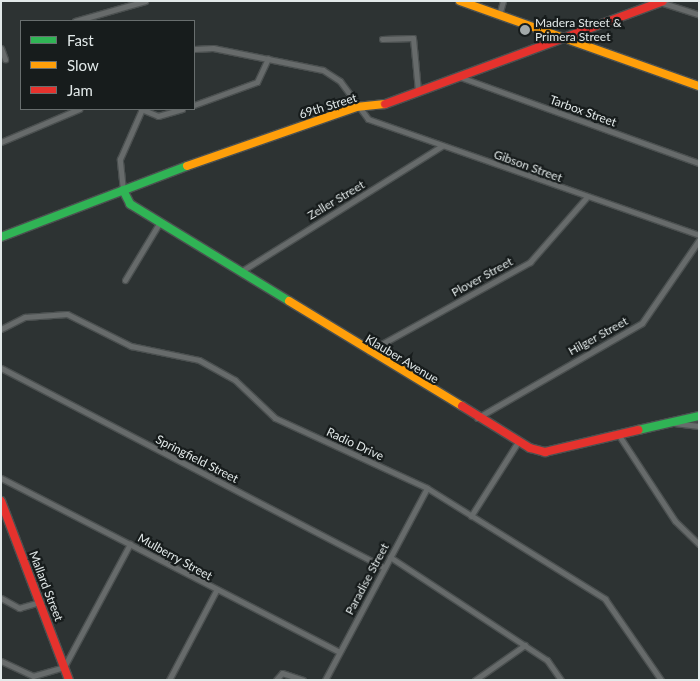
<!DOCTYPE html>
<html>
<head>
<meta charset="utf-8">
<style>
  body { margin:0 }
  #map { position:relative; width:700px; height:681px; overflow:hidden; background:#2d3333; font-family:Lato,sans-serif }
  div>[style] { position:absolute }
  .roads { filter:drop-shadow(1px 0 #4b5050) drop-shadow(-1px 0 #4b5050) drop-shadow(0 1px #4b5050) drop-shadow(0 -1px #4b5050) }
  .street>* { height:5px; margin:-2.5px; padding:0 2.5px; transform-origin:2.5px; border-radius:2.5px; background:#676b6b }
  .fast>* { height:8px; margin:-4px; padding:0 4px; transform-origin:4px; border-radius:4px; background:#30b455 }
  .slow>* { height:8px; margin:-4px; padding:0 4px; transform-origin:4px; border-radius:4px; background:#ff9f0a }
  .jam>* { height:8px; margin:-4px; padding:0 4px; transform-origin:4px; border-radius:4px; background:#e5322d }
  .dots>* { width:14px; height:14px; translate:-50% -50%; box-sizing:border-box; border:2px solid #171c1c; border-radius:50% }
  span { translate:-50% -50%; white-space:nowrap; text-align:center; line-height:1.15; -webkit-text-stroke:4.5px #171c1c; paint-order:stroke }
  .poi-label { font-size:12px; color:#e2e9e9 }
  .left { translate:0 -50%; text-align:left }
  .street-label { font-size:12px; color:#e2e9e9 }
  .frame { position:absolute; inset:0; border:2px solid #e2e9e9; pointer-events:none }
  .legend { position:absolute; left:20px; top:20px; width:175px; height:90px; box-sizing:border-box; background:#171c1c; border:1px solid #686e6e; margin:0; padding:6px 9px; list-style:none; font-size:15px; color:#e2e9e9 }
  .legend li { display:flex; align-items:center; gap:10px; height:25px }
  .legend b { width:25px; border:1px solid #686e6e }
</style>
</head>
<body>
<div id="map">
  <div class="roads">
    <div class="street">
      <div style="left:663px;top:3px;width:38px;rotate:18deg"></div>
      <div style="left:499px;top:15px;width:15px;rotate:-74deg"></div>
      <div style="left:75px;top:21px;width:73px;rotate:-15.9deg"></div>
      <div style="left:382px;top:39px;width:31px;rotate:-2deg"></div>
      <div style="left:413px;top:38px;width:53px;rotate:84.6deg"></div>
      <div style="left:1px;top:48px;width:12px;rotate:70deg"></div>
      <div style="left:194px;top:49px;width:19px;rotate:-3deg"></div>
      <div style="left:213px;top:48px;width:112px;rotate:11.3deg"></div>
      <div style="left:323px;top:70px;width:20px;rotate:33deg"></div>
      <div style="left:340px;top:81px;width:47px;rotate:53.6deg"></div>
      <div style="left:368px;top:119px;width:351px;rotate:19.3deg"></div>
      <div style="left:460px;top:77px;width:254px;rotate:19.8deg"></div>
      <div style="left:194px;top:105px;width:67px;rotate:-20.1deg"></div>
      <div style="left:257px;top:82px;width:26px;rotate:-65deg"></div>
      <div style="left:141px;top:109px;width:18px;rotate:22deg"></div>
      <div style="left:158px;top:116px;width:25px;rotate:-16deg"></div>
      <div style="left:1px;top:142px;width:85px;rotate:-22.9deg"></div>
      <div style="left:123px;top:190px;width:31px;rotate:-96deg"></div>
      <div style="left:120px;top:159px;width:55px;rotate:-66.3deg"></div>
      <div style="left:240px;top:272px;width:238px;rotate:-32deg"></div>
      <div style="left:125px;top:280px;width:68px;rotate:-58.9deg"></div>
      <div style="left:1px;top:329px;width:27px;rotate:-27deg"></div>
      <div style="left:25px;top:317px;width:42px;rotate:-4.1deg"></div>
      <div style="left:67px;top:314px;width:72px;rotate:26.6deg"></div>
      <div style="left:131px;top:346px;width:69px;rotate:11.6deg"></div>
      <div style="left:199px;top:360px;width:41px;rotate:29.1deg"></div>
      <div style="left:235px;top:380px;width:55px;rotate:43.5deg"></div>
      <div style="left:275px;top:418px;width:167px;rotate:24.7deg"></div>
      <div style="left:427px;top:488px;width:210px;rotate:31.9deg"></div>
      <div style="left:605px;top:599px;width:98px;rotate:55.3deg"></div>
      <div style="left:369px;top:351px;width:184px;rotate:-28.9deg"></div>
      <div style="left:530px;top:262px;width:85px;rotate:-48.8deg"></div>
      <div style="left:1px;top:368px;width:432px;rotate:27.5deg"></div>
      <div style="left:477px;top:418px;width:190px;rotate:-29.9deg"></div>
      <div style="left:642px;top:323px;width:101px;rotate:-55.5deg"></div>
      <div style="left:674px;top:423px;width:25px;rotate:7deg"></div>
      <div style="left:620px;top:437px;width:100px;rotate:56.8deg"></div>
      <div style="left:675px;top:521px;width:33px;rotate:44deg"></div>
      <div style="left:1px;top:478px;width:380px;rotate:27.2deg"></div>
      <div style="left:471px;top:516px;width:88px;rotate:-57.6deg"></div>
      <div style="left:390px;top:557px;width:188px;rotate:33.3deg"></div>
      <div style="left:547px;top:660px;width:24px;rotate:55deg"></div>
      <div style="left:1px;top:598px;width:21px;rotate:29deg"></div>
      <div style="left:19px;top:608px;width:22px;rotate:-16deg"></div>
      <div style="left:1px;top:661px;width:35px;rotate:25deg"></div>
      <div style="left:33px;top:676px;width:32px;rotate:-16deg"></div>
      <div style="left:64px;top:667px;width:140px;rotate:-61.8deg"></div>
      <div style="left:169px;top:680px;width:101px;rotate:-62.2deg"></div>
      <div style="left:276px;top:680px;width:9px;rotate:-49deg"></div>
      <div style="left:282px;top:673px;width:22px;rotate:18deg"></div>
      <div style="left:325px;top:680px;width:217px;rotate:-62deg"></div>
      <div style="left:475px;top:680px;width:61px;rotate:-35deg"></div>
    </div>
    <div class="fast">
      <div style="left:123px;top:190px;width:16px;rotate:63deg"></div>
      <div style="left:130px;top:204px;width:186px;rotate:31.4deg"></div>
      <div style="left:1px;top:237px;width:199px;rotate:-20.9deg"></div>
      <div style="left:638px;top:430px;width:63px;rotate:-12.9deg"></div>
    </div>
    <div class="slow">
      <div style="left:460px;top:1px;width:254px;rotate:19.6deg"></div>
      <div style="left:187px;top:166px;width:179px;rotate:-19.2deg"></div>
      <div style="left:356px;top:107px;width:29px;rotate:-6deg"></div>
      <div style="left:289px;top:301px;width:202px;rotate:31.3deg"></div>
    </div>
    <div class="jam">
      <div style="left:385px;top:104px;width:296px;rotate:-20.3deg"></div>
      <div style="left:462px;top:406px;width:80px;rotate:31.7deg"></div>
      <div style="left:530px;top:448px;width:16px;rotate:15deg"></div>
      <div style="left:545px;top:452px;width:96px;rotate:-13.3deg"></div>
      <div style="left:1px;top:501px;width:191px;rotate:69.2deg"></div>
    </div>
  </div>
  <div class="dots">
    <div style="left:525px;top:30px;background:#a3a9a9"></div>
  </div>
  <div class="poi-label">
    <span class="left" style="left:535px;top:30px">Madera Street &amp;<br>Primera Street</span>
  </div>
  <div class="street-label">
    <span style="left:328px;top:106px;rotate:-17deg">69th Street</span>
    <span style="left:583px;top:111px;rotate:20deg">Tarbox Street</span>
    <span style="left:528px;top:166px;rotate:20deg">Gibson Street</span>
    <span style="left:336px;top:200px;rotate:-31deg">Zeller Street</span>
    <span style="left:482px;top:277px;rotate:-29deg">Plover Street</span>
    <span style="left:598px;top:336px;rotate:-29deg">Hilger Street</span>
    <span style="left:402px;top:359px;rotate:31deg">Klauber Avenue</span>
    <span style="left:355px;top:444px;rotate:25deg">Radio Drive</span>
    <span style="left:197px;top:459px;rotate:27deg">Springfield Street</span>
    <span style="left:175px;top:557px;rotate:29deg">Mulberry Street</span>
    <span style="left:367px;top:579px;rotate:-62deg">Paradise Street</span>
    <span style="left:46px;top:586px;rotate:69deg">Mallard Street</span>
  </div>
  <div class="frame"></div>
  <ul class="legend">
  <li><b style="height:6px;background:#30b455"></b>Fast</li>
  <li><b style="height:6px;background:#ff9f0a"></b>Slow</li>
  <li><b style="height:6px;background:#e5322d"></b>Jam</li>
  </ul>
</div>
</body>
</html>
